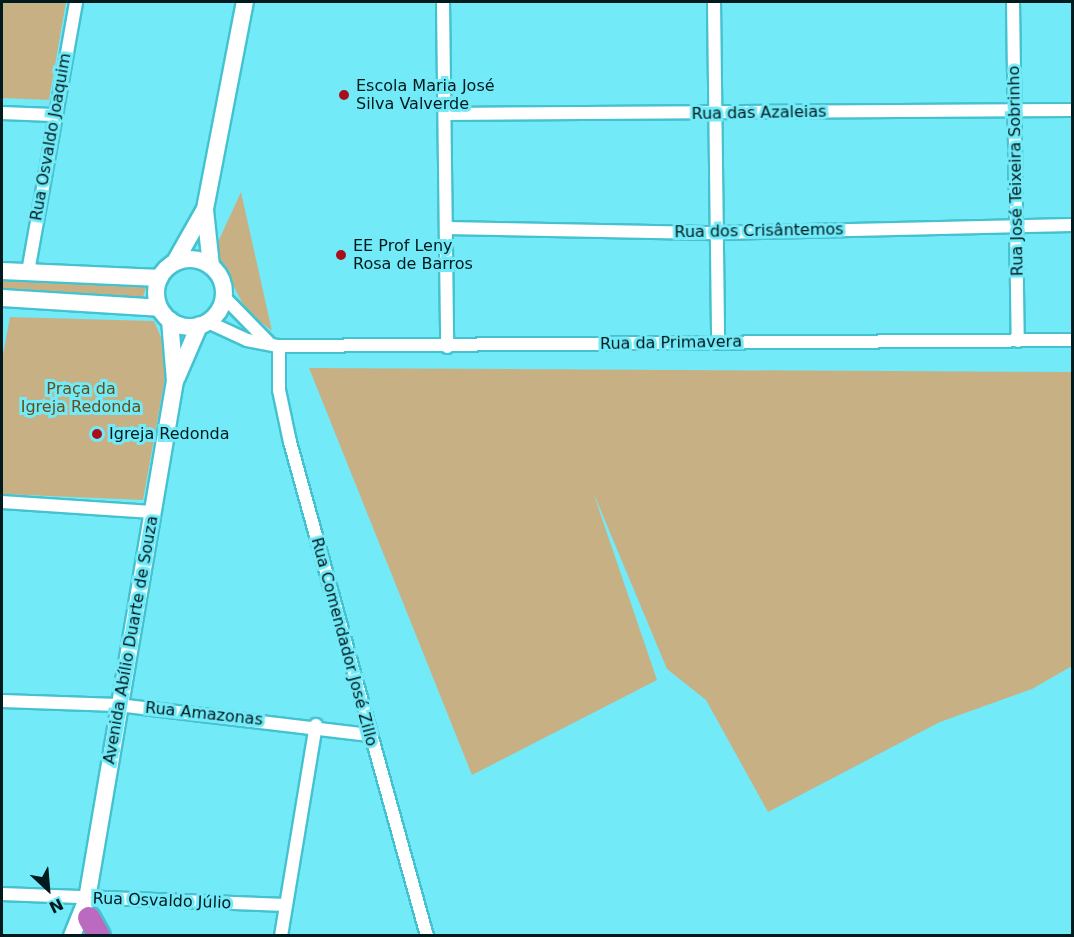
<!DOCTYPE html>
<html>
<head>
<meta charset="utf-8">
<style>
  body { margin:0 }
  #map { position:relative; width:1074px; height:937px; overflow:hidden; background:#72eaf8; font-family:"DejaVu Sans",sans-serif }
  div>[style] { position:absolute }
  .green>* { inset:0; background:#c7b184 }
  .roads { filter:drop-shadow(2px 0 #45c2d0) drop-shadow(-2px 0 #45c2d0) drop-shadow(0 2px #45c2d0) drop-shadow(0 -2px #45c2d0) }
  .minor>* { height:12px; margin:-6px; padding:0 6px; transform-origin:6px; border-radius:6px; background:#fff }
  .secondary>* { height:16px; margin:-8px; padding:0 8px; transform-origin:8px; border-radius:8px; background:#fff }
  .secondary>.ring { margin:-8px; padding:0; box-sizing:content-box; background:none; border:16px solid #fff; border-radius:50% }
  .motorway>* { height:22px; margin:-11px; padding:0 11px; transform-origin:11px; border-radius:11px; background:#bb6bbf }
  .dots>* { width:16px; height:16px; translate:-50% -50%; box-sizing:border-box; border:3px solid #72eaf8; border-radius:50% }
  span { translate:-50% -50%; white-space:nowrap; text-align:center; line-height:1.15; -webkit-text-stroke:6px #72eaf8; paint-order:stroke }
  .poi-label { font-size:16px; color:#011a1d }
  .left { translate:0 -50%; text-align:left }
  .street-label { font-size:16px; color:#011a1d }
  .park-label { font-size:16px; color:#654f1a }
  .frame { position:absolute; inset:0; border:3px solid #011a1d; pointer-events:none }
  .north { position:absolute; left:18px; top:859px; width:60px; height:60px; -webkit-text-stroke:4px #72eaf8; paint-order:stroke; rotate:154deg; font-size:16px; font-weight:700; line-height:24px; text-align:center; color:#011a1d }
  .north::after { content:''; display:block; margin:auto; width:21px; height:27px; background:#011a1d; clip-path:polygon(50% 0,100% 100%,50% 72%,0 100%) }
</style>
</head>
<body>
<div id="map">
  <div class="green">
    <div style="clip-path:polygon(2px 2px,66px 2px,49px 100px,2px 98px)"></div>
    <div style="clip-path:polygon(241px 192px,272px 331px,246px 310px,220px 260px,217px 244px)"></div>
    <div style="clip-path:polygon(2px 274px,147px 284px,142px 300px,2px 293px)"></div>
    <div style="clip-path:polygon(10px 317px,154px 321px,169px 356px,143px 500px,2px 494px,2px 360px)"></div>
    <div style="clip-path:polygon(309px 368px,1072px 372px,1072px 666px,1032px 689px,940px 722px,768px 812px,706px 700px,667px 669px,593px 492px,657px 680px,472px 775px)"></div>
  </div>
  <div class="roads">
    <div class="minor">
      <div style="left:443px;top:2px;width:345px;rotate:89.3deg"></div>
      <div style="left:714px;top:2px;width:340px;rotate:89.3deg"></div>
      <div style="left:1013px;top:2px;width:339px;rotate:89.2deg"></div>
      <div style="left:2px;top:113px;width:51px;rotate:2.2deg"></div>
      <div style="left:446px;top:114px;width:626px;rotate:-0.37deg"></div>
      <div style="left:446px;top:228px;width:272px;rotate:1.1deg"></div>
      <div style="left:718px;top:233px;width:354px;rotate:-1.3deg"></div>
      <div style="left:28px;top:272px;width:274px;rotate:-79.9deg"></div>
      <div style="left:224px;top:297px;width:64px;rotate:45.6deg"></div>
      <div style="left:208px;top:322px;width:43px;rotate:24.8deg"></div>
      <div style="left:247px;top:340px;width:33px;rotate:11deg"></div>
      <div style="left:279px;top:346px;width:793px;rotate:-0.43deg"></div>
      <div style="left:279px;top:346px;width:44px;rotate:90deg"></div>
      <div style="left:279px;top:390px;width:53px;rotate:78.1deg"></div>
      <div style="left:290px;top:442px;width:513px;rotate:74.5deg"></div>
      <div style="left:2px;top:502px;width:152px;rotate:3.8deg"></div>
      <div style="left:2px;top:701px;width:116px;rotate:2deg"></div>
      <div style="left:118px;top:705px;width:253px;rotate:6.8deg"></div>
      <div style="left:2px;top:894px;width:284px;rotate:2.2deg"></div>
      <div style="left:281px;top:936px;width:214px;rotate:-80.6deg"></div>
    </div>
    <div class="secondary">
      <div style="left:205px;top:210px;width:56px;rotate:83.9deg"></div>
      <div class="ring" style="left:156px;top:259px;width:52px;height:52px"></div>
      <div style="left:175px;top:262px;width:61px;rotate:-60.5deg"></div>
      <div style="left:205px;top:209px;width:211px;rotate:-79.1deg"></div>
      <div style="left:2px;top:271px;width:158px;rotate:2.5deg"></div>
      <div style="left:2px;top:298px;width:157px;rotate:3.6deg"></div>
      <div style="left:177px;top:377px;width:56px;rotate:-66.7deg"></div>
      <div style="left:72px;top:936px;width:40px;rotate:-68deg"></div>
      <div style="left:87px;top:899px;width:525px;rotate:-80.36deg"></div>
      <div style="left:175px;top:381px;width:61px;rotate:-94.7deg"></div>
    </div>
    <div class="motorway">
      <div style="left:89px;top:918px;width:21px;rotate:61deg"></div>
    </div>
  </div>
  <div class="dots">
    <div style="left:344px;top:95px;background:#a7101b"></div>
    <div style="left:341px;top:255px;background:#a7101b"></div>
    <div style="left:97px;top:434px;background:#a7101b"></div>
  </div>
  <div class="poi-label">
    <span class="left" style="left:356px;top:95px">Escola Maria José<br>Silva Valverde</span>
    <span class="left" style="left:353px;top:255px">EE Prof Leny<br>Rosa de Barros</span>
    <span class="left" style="left:109px;top:434px">Igreja Redonda</span>
  </div>
  <div class="street-label">
    <span style="left:759px;top:113px;rotate:-1deg">Rua das Azaleias</span>
    <span style="left:51px;top:137px;rotate:-80deg">Rua Osvaldo Joaquim</span>
    <span style="left:1016px;top:171px;rotate:-91deg">Rua José Teixeira Sobrinho</span>
    <span style="left:759px;top:231px;rotate:-1deg">Rua dos Crisântemos</span>
    <span style="left:671px;top:343px;rotate:-1deg">Rua da Primavera</span>
    <span style="left:131px;top:640px;rotate:-80deg">Avenida Abílio Duarte de Souza</span>
    <span style="left:344px;top:642px;rotate:75deg">Rua Comendador José Zillo</span>
    <span style="left:204px;top:714px;rotate:6deg">Rua Amazonas</span>
    <span style="left:162px;top:901px;rotate:2deg">Rua Osvaldo Júlio</span>
  </div>
  <div class="park-label">
    <span style="left:81px;top:398px">Praça da<br>Igreja Redonda</span>
  </div>
  <div class="frame"></div>
  <div class="north">N</div>
</div>
</body>
</html>
